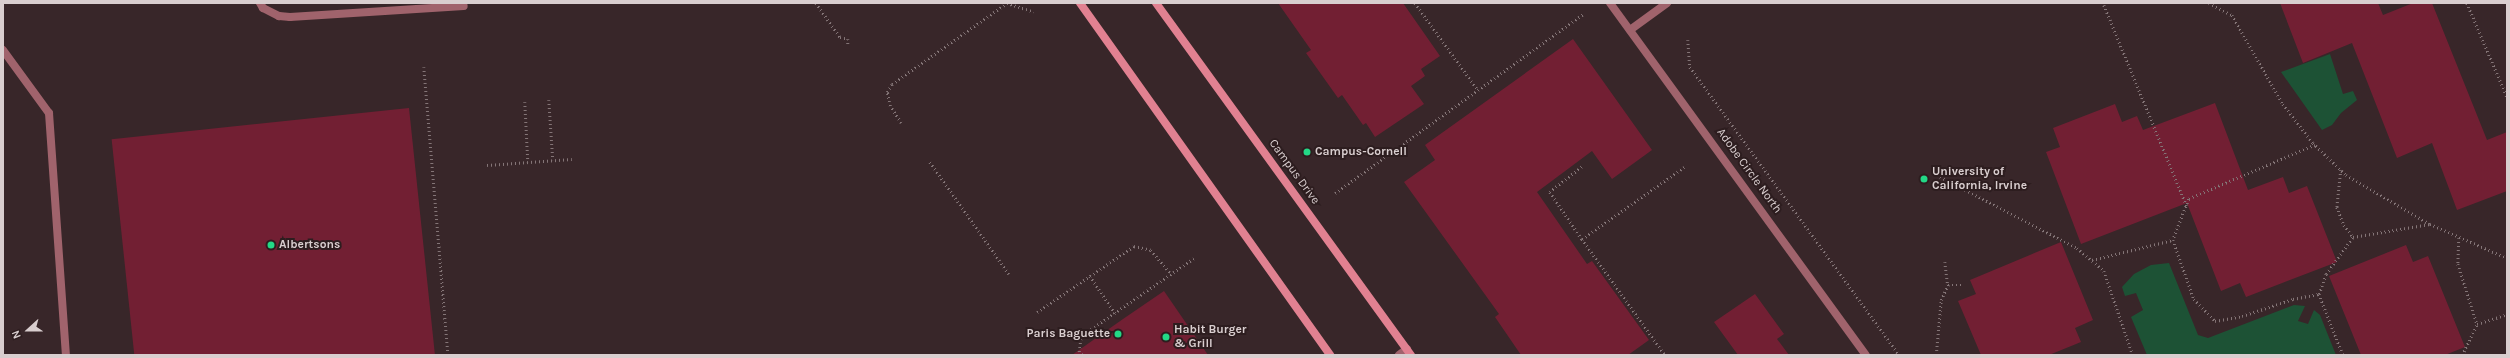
<!DOCTYPE html>
<html>
<head>
<meta charset="utf-8">
<style>
  body { margin:0 }
  #map { position:relative; width:2510px; height:358px; overflow:hidden; background:#382629; font-family:Karla,sans-serif }
  div>[style] { position:absolute }
  .green>* { inset:0; background:#1d5235 }
  .building>* { inset:0; background:#721f33; transform-origin:0 0 }
  .path>* { height:2.5px; margin-top:-1.25px; transform-origin:0; background:repeating-linear-gradient(90deg,#847577 0 1px,transparent 0 4px) }
  .service>* { height:8px; margin:-4px; padding:0 4px; transform-origin:4px; border-radius:4px; background:#a0636c }
  .minor>* { height:8px; margin:-4px; padding:0 4px; transform-origin:4px; border-radius:4px; background:#a0636c }
  .tertiary>* { height:8px; margin:-4px; padding:0 4px; transform-origin:4px; border-radius:4px; background:#a0636c }
  .secondary>* { height:8px; margin:-4px; padding:0 4px; transform-origin:4px; border-radius:4px; background:#e18191 }
  .dots>* { width:11px; height:11px; translate:-50% -50%; box-sizing:border-box; border:2px solid #2d1d1f; border-radius:50% }
  span { translate:-50% -50%; white-space:nowrap; text-align:center; line-height:1.15; -webkit-text-stroke:4px #2d1d1f; paint-order:stroke }
  .poi-label { font-size:12px; color:#d9cecf; font-weight:700 }
  .left { translate:0 -50%; text-align:left }
  .right { translate:-100% -50%; text-align:right }
  .street-label { font-size:12px; color:#d9cecf }
  .frame { position:absolute; inset:0; border:4px solid #d9cecf; pointer-events:none }
  .north { position:absolute; left:8px; top:310px; width:40px; height:40px; -webkit-text-stroke:3px #2d1d1f; paint-order:stroke; rotate:249deg; font-size:11px; font-weight:700; line-height:16px; text-align:center; color:#d9cecf }
  .north::after { content:''; display:block; margin:auto; width:14px; height:18px; background:#d9cecf; clip-path:polygon(50% 0,100% 100%,50% 72%,0 100%) }
</style>
</head>
<body>
<div id="map">
  <div class="green">
    <div style="clip-path:polygon(2330px 54px,2343px 94px,2353px 91px,2357px 100px,2341px 113px,2332px 125px,2322px 130px,2281px 72px)"></div>
    <div style="clip-path:polygon(2169px 263px,2198px 335px,2208px 338px,2294px 305px,2305px 306px,2298px 321px,2308px 324px,2314px 310px,2320px 315px,2336px 355px,2147px 355px,2131px 317px,2143px 310px,2136px 293px,2125px 296px,2122px 287px,2134px 274px,2151px 265px)"></div>
  </div>
  <div class="building">
    <div style="clip-path:polygon(1278px 3px,1403px 3px,1440px 56px,1421px 69px,1425px 76px,1411px 86px,1424px 104px,1375px 137px,1366px 123px,1363px 125px,1342px 95px,1338px 98px,1306px 53px,1311px 50px)"></div>
    <div style="clip-path:polygon(2280px 3px,2378px 3px,2383px 15px,2413px 3px,2432px 3px,2487px 140px,2507px 132px,2507px 191px,2457px 210px,2432px 143px,2397px 158px,2352px 43px,2303px 63px)"></div>
    <div style="clip-path:polygon(1573px 39px,1652px 150px,1612px 179px,1592px 151px,1537px 192px,1587px 264px,1592px 261px,1649px 340px,1628px 355px,1521px 355px,1495px 317px,1499px 314px,1404px 182px,1435px 160px,1425px 145px)"></div>
    <div style="clip-path:polygon(2215px 103px,2248px 190px,2283px 177px,2289px 193px,2307px 186px,2337px 262px,2246px 297px,2240px 283px,2221px 291px,2187px 203px,2081px 244px,2046px 152px,2060px 147px,2053px 128px,2115px 104px,2122px 122px,2137px 116px,2143px 130px)"></div>
    <div style="left:409px;top:108px;width:248px;height:299px;rotate:84deg"></div>
    <div style="clip-path:polygon(2061px 242px,2093px 320px,2075px 328px,2081px 342px,2049px 355px,1981px 355px,1958px 301px,1976px 294px,1970px 280px)"></div>
    <div style="clip-path:polygon(2406px 245px,2413px 262px,2428px 256px,2465px 347px,2445px 355px,2361px 355px,2329px 276px)"></div>
    <div style="clip-path:polygon(1164px 291px,1208px 355px,1072px 355px,1123px 319px)"></div>
    <div style="clip-path:polygon(1755px 294px,1784px 334px,1777px 339px,1789px 355px,1738px 355px,1714px 322px)"></div>
  </div>
  <div class="path">
    <div style="left:816px;top:3px;width:42px;rotate:54.8deg"></div>
    <div style="left:840px;top:37px;width:8px;rotate:14deg"></div>
    <div style="left:848px;top:39px;width:5px;rotate:90deg"></div>
    <div style="left:1007px;top:3px;width:28px;rotate:18deg"></div>
    <div style="left:1415px;top:3px;width:107px;rotate:54.1deg"></div>
    <div style="left:2209px;top:3px;width:26px;rotate:28deg"></div>
    <div style="left:2232px;top:15px;width:103px;rotate:60.2deg"></div>
    <div style="left:2283px;top:104px;width:49px;rotate:52.4deg"></div>
    <div style="left:2313px;top:143px;width:46px;rotate:44.1deg"></div>
    <div style="left:2346px;top:175px;width:97px;rotate:30.3deg"></div>
    <div style="left:2430px;top:224px;width:84px;rotate:23.8deg"></div>
    <div style="left:2467px;top:3px;width:102px;rotate:66.9deg"></div>
    <div style="left:2104px;top:5px;width:217px;rotate:67.6deg"></div>
    <div style="left:1688px;top:40px;width:27px;rotate:86deg"></div>
    <div style="left:1690px;top:67px;width:356px;rotate:54deg"></div>
    <div style="left:424px;top:67px;width:289px;rotate:85.2deg"></div>
    <div style="left:549px;top:100px;width:60px;rotate:86.2deg"></div>
    <div style="left:525px;top:102px;width:60px;rotate:87.1deg"></div>
    <div style="left:901px;top:123px;width:20px;rotate:-123deg"></div>
    <div style="left:890px;top:106px;width:14px;rotate:-102deg"></div>
    <div style="left:887px;top:92px;width:9px;rotate:-58deg"></div>
    <div style="left:892px;top:84px;width:141px;rotate:-35.2deg"></div>
    <div style="left:2315px;top:145px;width:137px;rotate:156.8deg"></div>
    <div style="left:2189px;top:199px;width:44px;rotate:111.3deg"></div>
    <div style="left:2173px;top:240px;width:63px;rotate:70.4deg"></div>
    <div style="left:2194px;top:299px;width:30px;rotate:46deg"></div>
    <div style="left:2215px;top:321px;width:27px;rotate:-10deg"></div>
    <div style="left:2242px;top:316px;width:54px;rotate:-18.4deg"></div>
    <div style="left:2293px;top:299px;width:26px;rotate:-11deg"></div>
    <div style="left:2319px;top:294px;width:66px;rotate:68.5deg"></div>
    <div style="left:930px;top:162px;width:137px;rotate:54.8deg"></div>
    <div style="left:487px;top:165px;width:85px;rotate:-4deg"></div>
    <div style="left:1582px;top:167px;width:41px;rotate:142deg"></div>
    <div style="left:1550px;top:192px;width:57px;rotate:55.8deg"></div>
    <div style="left:1582px;top:239px;width:125px;rotate:-35.2deg"></div>
    <div style="left:2341px;top:170px;width:37px;rotate:96deg"></div>
    <div style="left:2337px;top:207px;width:19px;rotate:69deg"></div>
    <div style="left:2344px;top:225px;width:15px;rotate:53deg"></div>
    <div style="left:1933px;top:173px;width:162px;rotate:27.5deg"></div>
    <div style="left:2077px;top:248px;width:35px;rotate:40deg"></div>
    <div style="left:2104px;top:271px;width:89px;rotate:71deg"></div>
    <div style="left:1335px;top:193px;width:306px;rotate:-35.8deg"></div>
    <div style="left:2459px;top:238px;width:26px;rotate:92deg"></div>
    <div style="left:2458px;top:264px;width:63px;rotate:72.4deg"></div>
    <div style="left:1582px;top:239px;width:143px;rotate:54.4deg"></div>
    <div style="left:2092px;top:260px;width:83px;rotate:-13.9deg"></div>
    <div style="left:1945px;top:262px;width:23px;rotate:83deg"></div>
    <div style="left:1090px;top:276px;width:45px;rotate:56deg"></div>
    <div style="left:2319px;top:294px;width:21px;rotate:-71deg"></div>
    <div style="left:2326px;top:274px;width:46px;rotate:-53.9deg"></div>
    <div style="left:2353px;top:237px;width:78px;rotate:-9.6deg"></div>
    <div style="left:1037px;top:312px;width:117px;rotate:-34.2deg"></div>
    <div style="left:1134px;top:246px;width:17px;rotate:13deg"></div>
    <div style="left:1151px;top:250px;width:31px;rotate:50deg"></div>
    <div style="left:1082px;top:355px;width:4px;rotate:-135deg"></div>
    <div style="left:1079px;top:352px;width:16px;rotate:-83deg"></div>
    <div style="left:1081px;top:336px;width:137px;rotate:-34.6deg"></div>
    <div style="left:1936px;top:355px;width:55px;rotate:-84.8deg"></div>
    <div style="left:1941px;top:300px;width:17px;rotate:-65deg"></div>
    <div style="left:1948px;top:285px;width:15px"></div>
    <div style="left:2462px;top:355px;width:34px;rotate:-64deg"></div>
    <div style="left:2477px;top:324px;width:32px;rotate:-18deg"></div>
  </div>
  <div class="service">
    <div style="left:260px;top:3px;width:6px;rotate:59deg"></div>
    <div style="left:263px;top:8px;width:18px;rotate:27deg"></div>
    <div style="left:279px;top:16px;width:11px;rotate:5deg"></div>
    <div style="left:290px;top:17px;width:174px;rotate:-3.6deg"></div>
    <div style="left:3px;top:50px;width:78px;rotate:53.9deg"></div>
    <div style="left:49px;top:113px;width:243px;rotate:86deg"></div>
  </div>
  <div class="minor">
    <div style="left:1630px;top:30px;width:46px;rotate:-36.1deg"></div>
    <div style="left:1399px;top:355px;width:10px;rotate:-37deg"></div>
  </div>
  <div class="tertiary">
    <div style="left:1610px;top:3px;width:435px;rotate:54deg"></div>
  </div>
  <div class="secondary">
    <div style="left:1080px;top:3px;width:432px;rotate:54.6deg"></div>
    <div style="left:1156px;top:3px;width:435px;rotate:54.1deg"></div>
  </div>
  <div class="dots">
    <div style="left:1307px;top:152px;background:#23d886"></div>
    <div style="left:1924px;top:179px;background:#23d886"></div>
    <div style="left:271px;top:245px;background:#23d886"></div>
    <div style="left:1118px;top:334px;background:#23d886"></div>
    <div style="left:1166px;top:337px;background:#23d886"></div>
  </div>
  <div class="poi-label">
    <span class="left" style="left:1315px;top:152px">Campus-Cornell</span>
    <span class="left" style="left:1932px;top:179px">University of<br>California, Irvine</span>
    <span class="left" style="left:279px;top:245px">Albertsons</span>
    <span class="left" style="left:1174px;top:337px">Habit Burger<br>&amp; Grill</span>
    <span class="right" style="left:1110px;top:334px">Paris Baguette</span>
  </div>
  <div class="street-label">
    <span style="left:1749px;top:171px;rotate:54deg">Adobe Circle North</span>
    <span style="left:1294px;top:172px;rotate:54deg">Campus Drive</span>
  </div>
  <div class="frame"></div>
  <div class="north">N</div>
</div>
</body>
</html>
